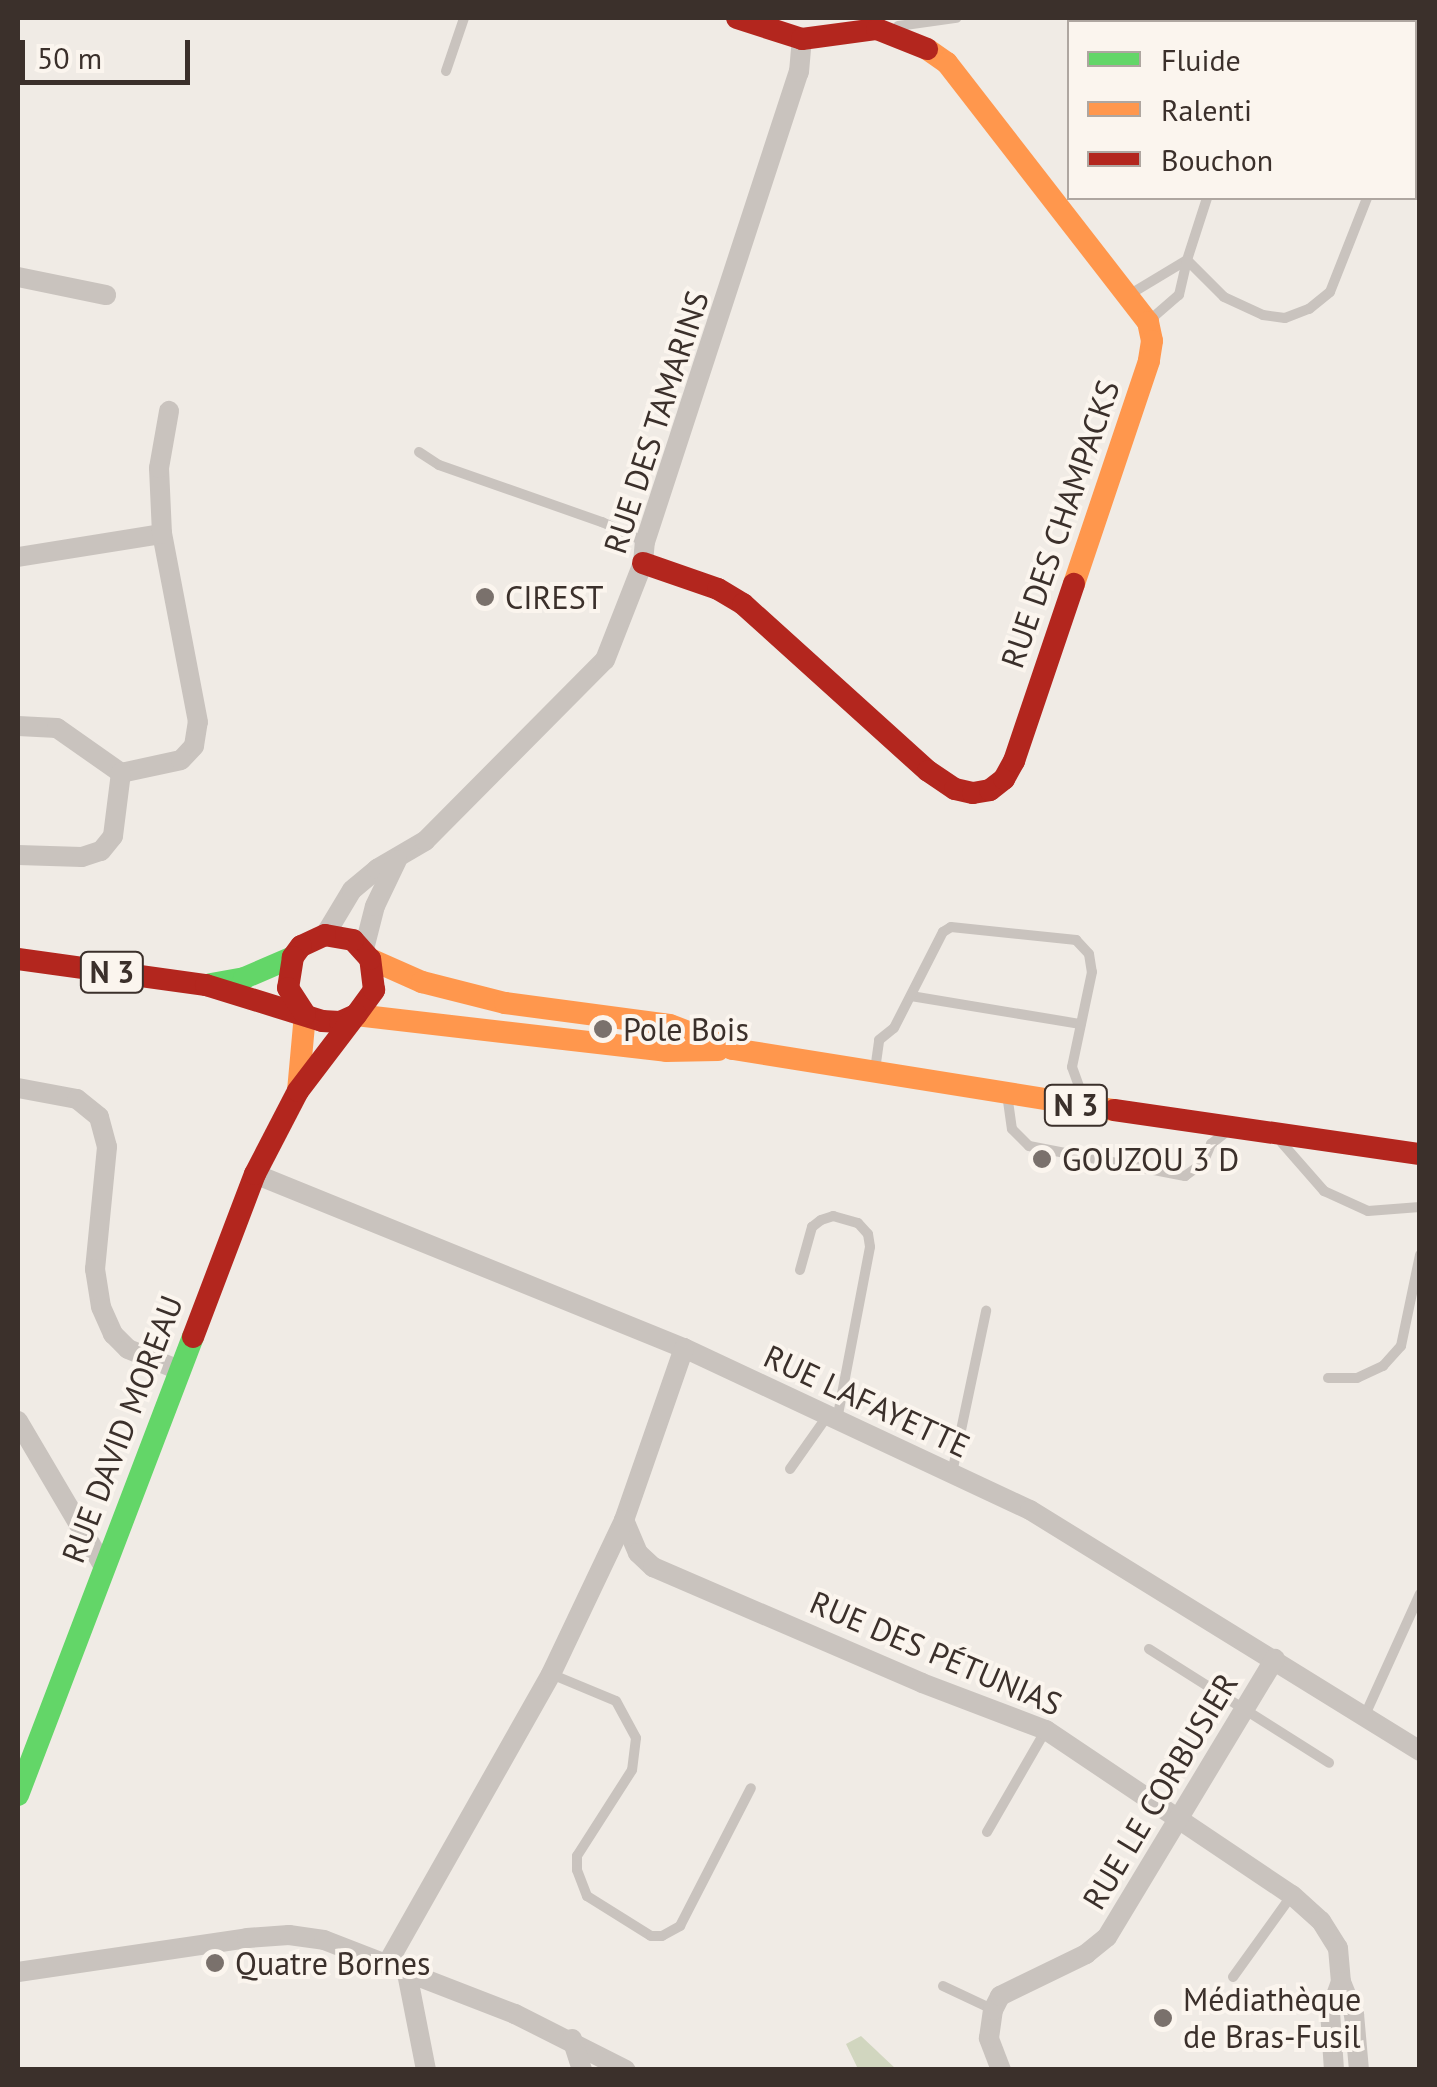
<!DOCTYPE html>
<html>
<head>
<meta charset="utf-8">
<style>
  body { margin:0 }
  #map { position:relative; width:1437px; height:2087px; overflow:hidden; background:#f0ebe5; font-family:"PT Sans",sans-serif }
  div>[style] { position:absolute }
  .green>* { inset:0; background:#d1d6bf }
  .lane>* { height:10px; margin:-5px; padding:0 5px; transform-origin:5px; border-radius:5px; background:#c9c3be }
  .street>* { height:20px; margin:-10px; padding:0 10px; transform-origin:10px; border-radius:10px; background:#c9c3be }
  .fast>* { height:22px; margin:-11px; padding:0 11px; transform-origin:11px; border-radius:11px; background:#63d668 }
  .slow>* { height:22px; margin:-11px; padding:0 11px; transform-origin:11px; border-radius:11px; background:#ff974d }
  .jam>* { height:22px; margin:-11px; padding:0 11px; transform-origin:11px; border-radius:11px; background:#b3261e }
  .dots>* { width:28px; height:28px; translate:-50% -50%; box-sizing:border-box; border:5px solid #fbf5ee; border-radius:50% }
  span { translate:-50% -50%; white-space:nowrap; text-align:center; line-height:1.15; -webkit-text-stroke:8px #fbf5ee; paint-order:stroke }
  .shield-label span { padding:2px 8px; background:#fbf5ee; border:2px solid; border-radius:8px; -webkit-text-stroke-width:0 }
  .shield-label { font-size:30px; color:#3b302b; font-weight:700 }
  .street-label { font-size:32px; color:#3b302b }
  .poi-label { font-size:32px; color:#3b302b }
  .left { translate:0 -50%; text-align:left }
  .frame { position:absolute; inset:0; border:20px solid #3b302b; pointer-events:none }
  .legend { position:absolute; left:1067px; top:20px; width:350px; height:180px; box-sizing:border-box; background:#fbf5ee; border:2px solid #aea6a0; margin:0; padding:12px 18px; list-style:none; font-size:30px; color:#3b302b }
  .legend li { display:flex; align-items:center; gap:20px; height:50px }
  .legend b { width:50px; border:2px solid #aea6a0 }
  .scale { position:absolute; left:20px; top:40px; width:170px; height:45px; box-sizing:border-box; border:5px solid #3b302b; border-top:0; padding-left:12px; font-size:30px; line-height:35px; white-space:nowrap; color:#3b302b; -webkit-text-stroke:8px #fbf5ee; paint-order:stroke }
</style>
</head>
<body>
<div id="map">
  <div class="green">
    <div style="clip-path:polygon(861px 2036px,896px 2069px,858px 2069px,846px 2044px)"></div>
  </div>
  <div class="lane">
    <div style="left:1262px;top:22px;width:4px;rotate:-76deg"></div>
    <div style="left:898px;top:26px;width:59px;rotate:-7.9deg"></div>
    <div style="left:1414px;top:67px;width:15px;rotate:-67deg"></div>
    <div style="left:446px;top:71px;width:56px;rotate:-71.2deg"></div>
    <div style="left:1132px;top:293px;width:64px;rotate:-31deg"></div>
    <div style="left:1187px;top:260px;width:65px;rotate:-72.1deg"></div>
    <div style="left:1151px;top:319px;width:37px;rotate:-41deg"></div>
    <div style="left:1179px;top:295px;width:36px;rotate:-77deg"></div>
    <div style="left:1187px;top:260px;width:52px;rotate:45deg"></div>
    <div style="left:1224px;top:297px;width:43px;rotate:24.8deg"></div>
    <div style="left:1263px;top:315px;width:22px;rotate:8deg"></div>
    <div style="left:1285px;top:318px;width:26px;rotate:-21deg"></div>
    <div style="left:1309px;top:309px;width:27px;rotate:-39deg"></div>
    <div style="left:1330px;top:292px;width:101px;rotate:-68.5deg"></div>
    <div style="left:419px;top:452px;width:24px;rotate:33deg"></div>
    <div style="left:439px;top:465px;width:173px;rotate:19.3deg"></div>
    <div style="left:602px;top:522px;width:47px;rotate:24.9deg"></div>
    <div style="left:911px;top:996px;width:172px;rotate:9.4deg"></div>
    <div style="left:875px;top:1070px;width:30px;rotate:-82deg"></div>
    <div style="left:879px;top:1040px;width:19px;rotate:-39deg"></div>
    <div style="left:894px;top:1028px;width:108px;rotate:-63deg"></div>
    <div style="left:943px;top:932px;width:9px;rotate:-32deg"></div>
    <div style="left:951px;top:927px;width:126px;rotate:5.9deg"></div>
    <div style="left:1076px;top:940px;width:19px;rotate:47deg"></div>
    <div style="left:1089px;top:954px;width:18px;rotate:81deg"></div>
    <div style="left:1092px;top:972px;width:97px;rotate:101.9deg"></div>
    <div style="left:1072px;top:1067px;width:35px;rotate:70deg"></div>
    <div style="left:1008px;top:1101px;width:28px;rotate:82deg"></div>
    <div style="left:1012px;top:1129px;width:24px;rotate:45deg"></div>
    <div style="left:1029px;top:1146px;width:159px;rotate:10.9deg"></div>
    <div style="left:1185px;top:1176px;width:22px;rotate:-36deg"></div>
    <div style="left:1203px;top:1163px;width:21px;rotate:-67deg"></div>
    <div style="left:1211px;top:1144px;width:18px;rotate:-38deg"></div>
    <div style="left:1282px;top:1143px;width:64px;rotate:48.8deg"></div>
    <div style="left:1324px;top:1191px;width:48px;rotate:24.4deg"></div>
    <div style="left:1368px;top:1211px;width:52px;rotate:-4.4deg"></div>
    <div style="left:800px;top:1270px;width:45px;rotate:-74.4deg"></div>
    <div style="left:812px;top:1227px;width:11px;rotate:-38deg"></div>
    <div style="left:821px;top:1220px;width:13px;rotate:-18deg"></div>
    <div style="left:833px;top:1216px;width:26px;rotate:16deg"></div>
    <div style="left:858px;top:1223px;width:15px;rotate:48deg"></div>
    <div style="left:868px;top:1234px;width:13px;rotate:81deg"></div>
    <div style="left:870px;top:1247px;width:176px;rotate:100.8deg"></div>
    <div style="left:1328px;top:1378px;width:29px"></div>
    <div style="left:1357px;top:1378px;width:29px;rotate:-25deg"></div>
    <div style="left:1383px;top:1366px;width:27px;rotate:-48deg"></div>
    <div style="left:1401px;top:1346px;width:93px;rotate:-78.2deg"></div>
    <div style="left:790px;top:1469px;width:66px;rotate:-54.9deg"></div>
    <div style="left:952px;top:1473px;width:166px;rotate:-78.1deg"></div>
    <div style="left:1149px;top:1649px;width:213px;rotate:32.3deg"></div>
    <div style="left:551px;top:1674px;width:70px;rotate:22.6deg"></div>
    <div style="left:616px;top:1701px;width:42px;rotate:61.6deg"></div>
    <div style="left:636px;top:1738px;width:32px;rotate:97deg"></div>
    <div style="left:632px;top:1770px;width:102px;rotate:122.6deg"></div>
    <div style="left:577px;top:1856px;width:14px;rotate:90deg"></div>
    <div style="left:577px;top:1870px;width:28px;rotate:69deg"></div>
    <div style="left:587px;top:1896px;width:75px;rotate:32deg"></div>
    <div style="left:651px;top:1936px;width:11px"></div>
    <div style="left:662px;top:1936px;width:21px;rotate:-29deg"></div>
    <div style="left:680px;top:1926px;width:155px;rotate:-62.8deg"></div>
    <div style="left:1365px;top:1715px;width:133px;rotate:-65.6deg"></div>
    <div style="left:987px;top:1832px;width:118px;rotate:-60deg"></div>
    <div style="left:1233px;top:1977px;width:101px;rotate:-54.3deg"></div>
    <div style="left:943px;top:1986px;width:54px;rotate:25.1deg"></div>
  </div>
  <div class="street">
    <div style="left:18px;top:277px;width:90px;rotate:11.6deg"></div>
    <div style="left:18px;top:557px;width:146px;rotate:-9.1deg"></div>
    <div style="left:18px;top:726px;width:39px;rotate:3deg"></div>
    <div style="left:57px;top:728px;width:78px;rotate:35.1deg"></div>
    <div style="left:121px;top:773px;width:61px;rotate:-12.2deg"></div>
    <div style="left:181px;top:760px;width:19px;rotate:-47deg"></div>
    <div style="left:194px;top:746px;width:24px;rotate:-81deg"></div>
    <div style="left:198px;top:722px;width:191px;rotate:-100.8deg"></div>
    <div style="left:162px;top:534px;width:66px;rotate:-92.6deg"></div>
    <div style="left:159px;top:468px;width:58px;rotate:-80deg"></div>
    <div style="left:18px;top:855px;width:64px;rotate:1.8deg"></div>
    <div style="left:82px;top:857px;width:20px;rotate:-18deg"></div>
    <div style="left:101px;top:851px;width:19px;rotate:-51deg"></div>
    <div style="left:113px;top:836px;width:64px;rotate:-82.8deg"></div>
    <div style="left:325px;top:935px;width:52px;rotate:-59deg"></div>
    <div style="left:352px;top:890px;width:33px;rotate:-40deg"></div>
    <div style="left:377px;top:869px;width:56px;rotate:-30.3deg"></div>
    <div style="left:425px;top:841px;width:255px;rotate:-45.2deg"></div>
    <div style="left:605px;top:660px;width:104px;rotate:-68.6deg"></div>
    <div style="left:643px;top:563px;width:21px;rotate:-85deg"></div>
    <div style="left:645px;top:542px;width:495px;rotate:-71.9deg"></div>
    <div style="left:799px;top:72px;width:33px;rotate:-85deg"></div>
    <div style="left:364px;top:949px;width:44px;rotate:-75.7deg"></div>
    <div style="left:375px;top:906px;width:51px;rotate:-64.4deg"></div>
    <div style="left:18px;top:1088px;width:60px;rotate:10.6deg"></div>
    <div style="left:77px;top:1099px;width:28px;rotate:39deg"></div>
    <div style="left:99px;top:1117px;width:31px;rotate:75deg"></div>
    <div style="left:107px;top:1147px;width:123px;rotate:95.6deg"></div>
    <div style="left:95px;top:1269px;width:38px;rotate:81deg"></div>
    <div style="left:101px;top:1307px;width:30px;rotate:66deg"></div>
    <div style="left:113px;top:1334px;width:21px;rotate:45deg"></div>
    <div style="left:128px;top:1349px;width:55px;rotate:22.4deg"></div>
    <div style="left:255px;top:1174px;width:463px;rotate:22.1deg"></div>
    <div style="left:684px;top:1348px;width:382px;rotate:25.1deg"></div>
    <div style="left:1030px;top:1510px;width:458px;rotate:31.7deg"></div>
    <div style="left:684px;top:1348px;width:182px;rotate:109.2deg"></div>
    <div style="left:624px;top:1520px;width:36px;rotate:67deg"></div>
    <div style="left:638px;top:1553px;width:21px;rotate:43deg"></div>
    <div style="left:653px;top:1567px;width:293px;rotate:23.3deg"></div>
    <div style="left:922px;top:1683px;width:133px;rotate:20.8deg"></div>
    <div style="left:1046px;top:1730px;width:296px;rotate:33.9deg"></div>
    <div style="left:1292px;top:1895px;width:39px;rotate:42deg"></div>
    <div style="left:1321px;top:1921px;width:32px;rotate:58deg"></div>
    <div style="left:1338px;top:1948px;width:34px;rotate:85deg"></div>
    <div style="left:1341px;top:1982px;width:35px;rotate:68deg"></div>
    <div style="left:1354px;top:2014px;width:56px;rotate:84.9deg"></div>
    <div style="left:18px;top:1421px;width:169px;rotate:59.5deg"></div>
    <div style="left:387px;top:1964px;width:333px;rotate:-60.5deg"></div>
    <div style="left:551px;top:1674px;width:170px;rotate:-64.6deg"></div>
    <div style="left:18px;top:1972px;width:232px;rotate:-8.4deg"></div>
    <div style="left:247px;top:1938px;width:42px;rotate:-4.1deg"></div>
    <div style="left:289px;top:1935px;width:35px;rotate:8deg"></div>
    <div style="left:324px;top:1940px;width:205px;rotate:21.2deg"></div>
    <div style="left:515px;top:2014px;width:124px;rotate:26.8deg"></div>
    <div style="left:407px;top:1973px;width:99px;rotate:78.9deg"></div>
    <div style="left:572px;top:2039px;width:33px;rotate:72deg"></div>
    <div style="left:1001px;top:2070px;width:34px;rotate:-111deg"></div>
    <div style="left:989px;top:2038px;width:28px;rotate:-82deg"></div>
    <div style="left:993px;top:2010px;width:16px;rotate:-63deg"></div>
    <div style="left:1000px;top:1996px;width:96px;rotate:-26deg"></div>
    <div style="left:1086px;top:1954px;width:27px;rotate:-39deg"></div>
    <div style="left:1107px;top:1937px;width:325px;rotate:-58.9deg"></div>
    <div style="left:1334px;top:2070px;width:58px;rotate:-93.9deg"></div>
    <div style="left:1330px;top:2012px;width:32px;rotate:-70deg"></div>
  </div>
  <div class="fast">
    <div style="left:211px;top:984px;width:34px;rotate:-10deg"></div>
    <div style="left:244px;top:978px;width:53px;rotate:-23.2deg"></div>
    <div style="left:18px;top:1795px;width:490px;rotate:-69.1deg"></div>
  </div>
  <div class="slow">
    <div style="left:927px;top:49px;width:24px;rotate:35deg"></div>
    <div style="left:947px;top:63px;width:328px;rotate:52.2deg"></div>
    <div style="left:1148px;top:322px;width:19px;rotate:78deg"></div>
    <div style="left:1152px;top:341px;width:20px;rotate:99deg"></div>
    <div style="left:1149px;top:361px;width:235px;rotate:108.6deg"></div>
    <div style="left:370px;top:959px;width:57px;rotate:23.9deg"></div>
    <div style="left:422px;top:982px;width:86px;rotate:14.2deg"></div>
    <div style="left:505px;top:1003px;width:166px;rotate:7.6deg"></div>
    <div style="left:670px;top:1025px;width:67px;rotate:20.9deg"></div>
    <div style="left:733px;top:1049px;width:386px;rotate:9.1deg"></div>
    <div style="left:356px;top:1015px;width:312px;rotate:6.6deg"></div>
    <div style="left:666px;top:1051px;width:52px;rotate:-1.1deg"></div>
    <div style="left:298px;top:1091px;width:77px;rotate:-84.8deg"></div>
  </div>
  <div class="jam">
    <div style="left:737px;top:18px;width:68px;rotate:17.9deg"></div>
    <div style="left:802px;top:39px;width:76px;rotate:-7.6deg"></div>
    <div style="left:877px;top:29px;width:54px;rotate:21.8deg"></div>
    <div style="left:643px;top:563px;width:79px;rotate:19.1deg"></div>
    <div style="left:718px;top:589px;width:29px;rotate:31deg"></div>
    <div style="left:743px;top:604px;width:249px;rotate:42.1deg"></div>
    <div style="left:928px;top:771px;width:32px;rotate:34deg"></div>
    <div style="left:955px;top:789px;width:18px;rotate:13deg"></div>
    <div style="left:973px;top:793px;width:17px;rotate:-10deg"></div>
    <div style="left:990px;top:790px;width:18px;rotate:-38deg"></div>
    <div style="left:1004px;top:779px;width:21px;rotate:-61deg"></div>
    <div style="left:1014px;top:761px;width:187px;rotate:-71.3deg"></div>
    <div style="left:18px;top:959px;width:190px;rotate:7.9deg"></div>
    <div style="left:206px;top:985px;width:121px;rotate:17.2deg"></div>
    <div style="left:322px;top:1021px;width:18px;rotate:3deg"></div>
    <div style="left:340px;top:1022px;width:17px;rotate:-24deg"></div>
    <div style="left:356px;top:1015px;width:31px;rotate:-54deg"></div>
    <div style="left:374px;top:990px;width:31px;rotate:-97deg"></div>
    <div style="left:370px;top:959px;width:25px;rotate:-132deg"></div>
    <div style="left:353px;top:940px;width:28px;rotate:-170deg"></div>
    <div style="left:325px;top:935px;width:26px;rotate:155deg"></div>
    <div style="left:301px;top:946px;width:14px;rotate:126deg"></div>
    <div style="left:293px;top:957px;width:31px;rotate:99deg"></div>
    <div style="left:288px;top:988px;width:31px;rotate:57deg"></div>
    <div style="left:1114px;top:1110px;width:309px;rotate:8.2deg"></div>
    <div style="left:193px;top:1337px;width:174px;rotate:-69.2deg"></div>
    <div style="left:255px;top:1174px;width:93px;rotate:-62.6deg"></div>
    <div style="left:298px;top:1091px;width:96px;rotate:-52.7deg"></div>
  </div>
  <div class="dots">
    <div style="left:485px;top:597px;background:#7a716c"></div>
    <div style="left:603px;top:1029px;background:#7a716c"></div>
    <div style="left:1042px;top:1159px;background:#7a716c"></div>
    <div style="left:215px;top:1963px;background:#7a716c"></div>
    <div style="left:1163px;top:2018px;background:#7a716c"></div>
  </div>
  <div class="shield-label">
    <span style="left:112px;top:972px">N 3</span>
    <span style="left:1076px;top:1105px">N 3</span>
  </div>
  <div class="street-label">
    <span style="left:656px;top:422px;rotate:-72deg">RUE DES TAMARINS</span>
    <span style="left:1060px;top:524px;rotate:-71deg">RUE DES CHAMPACKS</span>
    <span style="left:867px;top:1401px;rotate:25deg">RUE LAFAYETTE</span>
    <span style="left:122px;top:1429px;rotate:-69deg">RUE DAVID MOREAU</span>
    <span style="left:936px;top:1653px;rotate:23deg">RUE DES PÉTUNIAS</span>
    <span style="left:1160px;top:1791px;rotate:-59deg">RUE LE CORBUSIER</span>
  </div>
  <div class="poi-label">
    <span class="left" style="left:505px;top:597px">CIREST</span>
    <span class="left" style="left:623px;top:1029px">Pole Bois</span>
    <span class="left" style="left:1062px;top:1159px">GOUZOU 3 D</span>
    <span class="left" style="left:235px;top:1963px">Quatre Bornes</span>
    <span class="left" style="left:1183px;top:2018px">Médiathèque<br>de Bras-Fusil</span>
  </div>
  <div class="frame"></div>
  <ul class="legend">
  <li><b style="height:12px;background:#63d668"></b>Fluide</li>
  <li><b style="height:12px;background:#ff974d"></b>Ralenti</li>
  <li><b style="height:12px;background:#b3261e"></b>Bouchon</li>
  </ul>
  <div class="scale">50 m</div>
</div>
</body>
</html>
